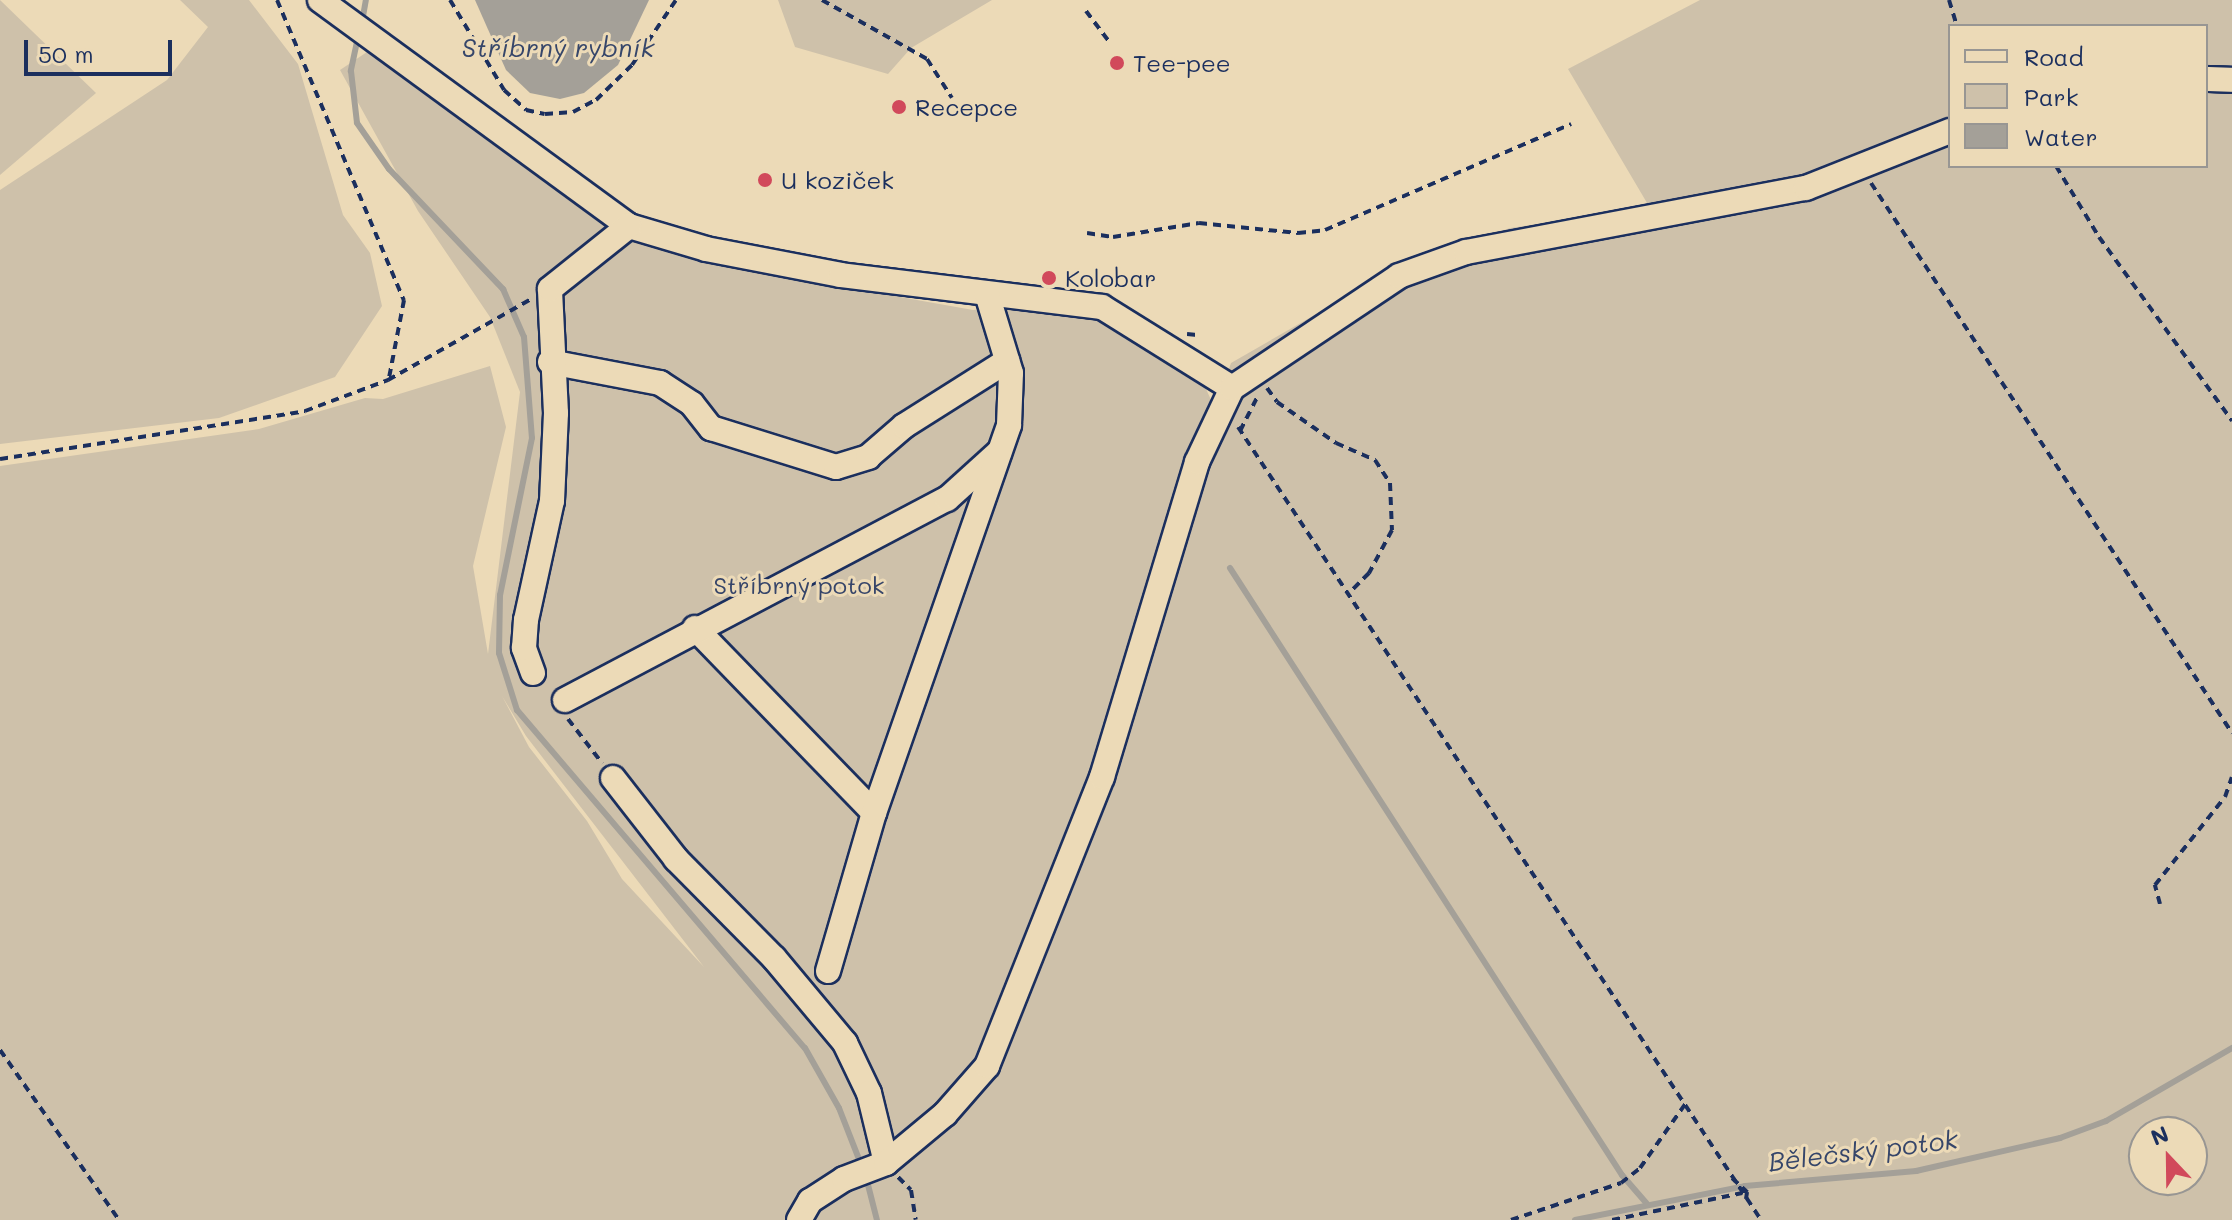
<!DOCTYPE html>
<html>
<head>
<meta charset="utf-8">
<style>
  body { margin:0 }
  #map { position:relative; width:2232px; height:1220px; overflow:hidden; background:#ecdab7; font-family:Mali,sans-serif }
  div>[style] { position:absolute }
  .green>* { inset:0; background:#cec1aa }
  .water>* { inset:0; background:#a4a098 }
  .stream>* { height:6px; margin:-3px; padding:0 3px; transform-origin:3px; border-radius:3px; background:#a4a098 }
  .path>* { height:4px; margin-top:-2px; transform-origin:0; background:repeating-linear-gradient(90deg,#1b2f5e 0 8px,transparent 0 14px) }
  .roads { filter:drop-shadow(2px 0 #1b2f5e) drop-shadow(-2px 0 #1b2f5e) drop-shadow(0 2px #1b2f5e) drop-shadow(0 -2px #1b2f5e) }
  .minor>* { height:24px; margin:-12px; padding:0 12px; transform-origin:12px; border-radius:12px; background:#ecdab7 }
  .dots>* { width:22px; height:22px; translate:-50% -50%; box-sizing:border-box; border:4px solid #ecdab7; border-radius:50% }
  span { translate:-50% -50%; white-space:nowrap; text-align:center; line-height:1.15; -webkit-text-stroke:6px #ecdab7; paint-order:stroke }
  .poi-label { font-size:24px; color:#1b2f5e }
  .left { translate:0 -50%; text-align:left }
  .park-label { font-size:24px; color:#364569 }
  .water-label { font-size:26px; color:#36466a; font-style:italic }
  .legend { position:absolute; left:1948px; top:24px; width:260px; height:144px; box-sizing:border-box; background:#ecdab7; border:2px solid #989693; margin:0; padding:10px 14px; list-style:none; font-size:24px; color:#1b2f5e }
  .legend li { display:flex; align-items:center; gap:16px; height:40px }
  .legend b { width:40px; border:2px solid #989693 }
  .north { position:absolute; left:2128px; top:1116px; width:80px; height:80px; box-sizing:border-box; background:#ecdab7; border:2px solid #989693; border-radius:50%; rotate:338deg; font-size:22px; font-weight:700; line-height:32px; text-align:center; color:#1b2f5e }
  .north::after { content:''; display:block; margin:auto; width:28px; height:36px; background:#d1495b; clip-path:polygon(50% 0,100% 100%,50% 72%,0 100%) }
  .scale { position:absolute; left:24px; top:40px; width:148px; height:36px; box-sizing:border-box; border:4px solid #1b2f5e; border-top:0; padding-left:10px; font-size:24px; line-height:28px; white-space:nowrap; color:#1b2f5e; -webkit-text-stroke:6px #ecdab7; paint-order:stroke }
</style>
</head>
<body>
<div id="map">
  <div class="green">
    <div style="clip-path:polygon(0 0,96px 93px,0 175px)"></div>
    <div style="clip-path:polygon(180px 0,249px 0,298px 64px,343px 215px,370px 253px,382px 306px,335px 377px,219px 418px,0 444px,0 190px,167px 80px,208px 27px)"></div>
    <div style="clip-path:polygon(778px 0,992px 0,911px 48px,888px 74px,795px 47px)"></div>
    <div style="clip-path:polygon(evenodd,1700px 0,2232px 0,2232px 1220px,0 1220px,0 466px,259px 429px,365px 398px,383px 399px,490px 366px,506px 427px,473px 566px,488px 654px,520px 392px,490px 317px,418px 211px,340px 70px,373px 48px,604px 222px,799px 279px,973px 310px,1045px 303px,1109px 322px,1203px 382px,1215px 409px,1231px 363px,1400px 266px,1510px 228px,1650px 208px,1568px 69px,1700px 0,1950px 26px,2206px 26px,2206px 166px,1950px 166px,1950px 26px,1700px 0,502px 696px,526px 736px,704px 967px,622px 879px,587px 821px,529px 747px,502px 696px,1700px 0,2144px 1132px,2192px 1132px,2192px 1180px,2144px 1180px,2144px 1132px)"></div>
  </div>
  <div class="water">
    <div style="clip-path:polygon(475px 0,649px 0,618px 65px,584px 93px,560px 99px,530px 93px,506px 70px)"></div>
  </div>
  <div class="stream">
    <div style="left:362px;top:22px;width:22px;rotate:-80deg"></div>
    <div style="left:358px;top:37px;width:35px;rotate:102deg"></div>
    <div style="left:351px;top:71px;width:52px;rotate:83.4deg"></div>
    <div style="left:357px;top:123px;width:56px;rotate:55.2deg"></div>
    <div style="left:389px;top:169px;width:166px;rotate:46.5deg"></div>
    <div style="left:503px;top:289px;width:52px;rotate:66.4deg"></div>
    <div style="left:524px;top:337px;width:101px;rotate:85.5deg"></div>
    <div style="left:532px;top:438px;width:160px;rotate:101.5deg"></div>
    <div style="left:500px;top:595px;width:58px;rotate:91deg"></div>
    <div style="left:499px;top:653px;width:60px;rotate:72.5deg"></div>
    <div style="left:517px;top:710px;width:444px;rotate:49.6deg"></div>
    <div style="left:805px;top:1048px;width:69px;rotate:60.5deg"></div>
    <div style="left:839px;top:1108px;width:63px;rotate:68.7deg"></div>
    <div style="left:1230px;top:568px;width:723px;rotate:57.15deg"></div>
    <div style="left:1622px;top:1175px;width:37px;rotate:49deg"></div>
    <div style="left:866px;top:1177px;width:44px;rotate:75.7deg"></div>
    <div style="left:1575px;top:1220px;width:173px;rotate:-11.3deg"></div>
    <div style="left:1745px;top:1186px;width:172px;rotate:-5deg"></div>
    <div style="left:1916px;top:1171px;width:148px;rotate:-12.9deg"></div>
    <div style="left:2060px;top:1138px;width:49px;rotate:-20.3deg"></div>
    <div style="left:2106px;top:1121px;width:146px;rotate:-30.1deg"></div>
  </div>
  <div class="path">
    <div style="left:277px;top:0;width:326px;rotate:67.1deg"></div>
    <div style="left:404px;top:300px;width:79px;rotate:100.9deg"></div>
    <div style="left:450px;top:0;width:105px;rotate:59deg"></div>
    <div style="left:504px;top:90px;width:30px;rotate:42deg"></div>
    <div style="left:526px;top:110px;width:19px;rotate:12deg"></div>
    <div style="left:545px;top:114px;width:28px;rotate:-4deg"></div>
    <div style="left:573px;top:112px;width:26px;rotate:-28deg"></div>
    <div style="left:596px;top:100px;width:50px;rotate:-44.2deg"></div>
    <div style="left:632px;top:65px;width:78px;rotate:-55.9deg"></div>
    <div style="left:822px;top:0;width:120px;rotate:29.3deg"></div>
    <div style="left:927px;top:59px;width:46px;rotate:57.3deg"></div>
    <div style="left:1949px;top:0;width:27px;rotate:73deg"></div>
    <div style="left:1086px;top:11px;width:41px;rotate:52.9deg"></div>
    <div style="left:2056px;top:166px;width:83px;rotate:58.8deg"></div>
    <div style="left:2099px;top:237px;width:227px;rotate:54.1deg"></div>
    <div style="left:1871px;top:183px;width:658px;rotate:56.72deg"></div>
    <div style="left:1087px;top:233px;width:26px;rotate:9deg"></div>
    <div style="left:1113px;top:237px;width:87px;rotate:-9.2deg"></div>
    <div style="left:1199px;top:223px;width:100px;rotate:5.8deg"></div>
    <div style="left:1298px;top:233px;width:27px;rotate:-6deg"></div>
    <div style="left:1325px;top:230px;width:268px;rotate:-23.3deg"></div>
    <div style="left:1187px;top:334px;width:10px;rotate:6deg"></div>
    <div style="left:1267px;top:388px;width:17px;rotate:54deg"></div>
    <div style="left:1277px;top:402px;width:72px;rotate:34.8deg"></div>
    <div style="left:1336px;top:443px;width:43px;rotate:23.6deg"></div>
    <div style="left:1375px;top:460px;width:27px;rotate:57deg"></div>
    <div style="left:1390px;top:483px;width:47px;rotate:87.6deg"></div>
    <div style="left:1392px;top:530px;width:49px;rotate:118.1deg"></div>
    <div style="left:1369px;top:573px;width:28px;rotate:135deg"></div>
    <div style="left:1238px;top:427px;width:950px;rotate:56.59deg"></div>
    <div style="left:1240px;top:431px;width:38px;rotate:-63deg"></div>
    <div style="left:0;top:459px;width:309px;rotate:-8.9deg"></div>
    <div style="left:305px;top:411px;width:89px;rotate:-20.5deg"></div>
    <div style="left:388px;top:380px;width:164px;rotate:-29.5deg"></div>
    <div style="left:568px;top:719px;width:56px;rotate:52.3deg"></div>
    <div style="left:2160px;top:904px;width:20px;rotate:-105deg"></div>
    <div style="left:2155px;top:885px;width:112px;rotate:-51.5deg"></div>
    <div style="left:2225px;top:797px;width:21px;rotate:-71deg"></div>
    <div style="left:0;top:1050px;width:208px;rotate:55deg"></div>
    <div style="left:898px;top:1177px;width:18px;rotate:45deg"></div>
    <div style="left:911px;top:1190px;width:30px;rotate:81deg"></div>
    <div style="left:1732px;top:1178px;width:21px;rotate:43deg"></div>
    <div style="left:1747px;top:1192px;width:7px;rotate:98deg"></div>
    <div style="left:1511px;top:1220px;width:116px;rotate:-18.6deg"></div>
    <div style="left:1621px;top:1183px;width:24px;rotate:-38deg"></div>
    <div style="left:1640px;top:1168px;width:80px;rotate:-54.7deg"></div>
    <div style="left:1612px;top:1220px;width:133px;rotate:-11.7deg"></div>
  </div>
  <div class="roads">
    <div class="minor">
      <div style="left:320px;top:0;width:383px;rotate:36.2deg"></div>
      <div style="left:629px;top:226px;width:80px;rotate:16.6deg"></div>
      <div style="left:706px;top:249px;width:137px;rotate:10.9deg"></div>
      <div style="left:841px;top:275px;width:263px;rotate:7deg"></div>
      <div style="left:1102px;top:307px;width:153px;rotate:31.9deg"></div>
      <div style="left:2206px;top:79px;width:26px;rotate:2deg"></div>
      <div style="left:550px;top:362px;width:112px;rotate:10.8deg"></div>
      <div style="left:660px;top:383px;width:38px;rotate:33deg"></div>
      <div style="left:692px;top:404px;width:31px;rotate:52deg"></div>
      <div style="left:711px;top:428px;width:131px;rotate:17.3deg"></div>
      <div style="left:836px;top:467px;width:34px;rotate:-17deg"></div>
      <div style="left:868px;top:457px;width:48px;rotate:-40.7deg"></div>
      <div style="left:904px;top:426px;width:122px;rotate:-32.3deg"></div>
      <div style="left:695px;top:628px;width:257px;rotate:45.9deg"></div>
      <div style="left:533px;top:673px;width:27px;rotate:-110deg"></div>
      <div style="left:524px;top:648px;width:28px;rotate:-86deg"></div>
      <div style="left:526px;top:620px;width:122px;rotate:-77.7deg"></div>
      <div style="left:552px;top:501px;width:88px;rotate:-87.4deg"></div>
      <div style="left:556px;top:413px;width:124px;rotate:-92.8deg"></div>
      <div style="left:550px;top:289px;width:101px;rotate:-38.6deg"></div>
      <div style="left:565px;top:700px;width:432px;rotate:-27.8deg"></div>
      <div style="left:947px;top:499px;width:70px;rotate:-42.1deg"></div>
      <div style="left:613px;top:778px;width:103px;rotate:52.1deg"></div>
      <div style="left:676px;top:859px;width:139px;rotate:45.3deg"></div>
      <div style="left:774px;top:958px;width:111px;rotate:50.1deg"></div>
      <div style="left:845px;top:1043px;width:55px;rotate:64.4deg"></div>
      <div style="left:869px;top:1093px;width:72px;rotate:76.3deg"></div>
      <div style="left:828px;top:971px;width:165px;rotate:-73.8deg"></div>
      <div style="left:874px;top:813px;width:411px;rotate:-70.8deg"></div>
      <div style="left:1009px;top:425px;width:52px;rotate:-87.8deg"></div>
      <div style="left:1011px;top:373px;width:83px;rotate:-106.9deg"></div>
      <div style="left:799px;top:1220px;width:22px;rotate:-60deg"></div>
      <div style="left:810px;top:1201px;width:40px;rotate:-32.9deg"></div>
      <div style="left:844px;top:1179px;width:45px;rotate:-20.9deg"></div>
      <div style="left:886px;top:1163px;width:77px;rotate:-39.7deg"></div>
      <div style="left:945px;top:1114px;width:64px;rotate:-48.8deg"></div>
      <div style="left:987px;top:1066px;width:311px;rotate:-68.3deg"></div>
      <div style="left:1102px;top:777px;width:329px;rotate:-73.2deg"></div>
      <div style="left:1197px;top:462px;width:82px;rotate:-64.7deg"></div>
      <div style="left:1232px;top:388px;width:201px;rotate:-33.8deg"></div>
      <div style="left:1399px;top:276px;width:71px;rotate:-19.7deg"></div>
      <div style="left:1466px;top:252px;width:346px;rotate:-10.7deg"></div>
      <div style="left:1806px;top:188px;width:155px;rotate:-21.6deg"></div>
    </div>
  </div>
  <div class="dots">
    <div style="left:1117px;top:63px;background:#d1495b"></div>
    <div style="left:899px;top:107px;background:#d1495b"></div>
    <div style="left:765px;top:180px;background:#d1495b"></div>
    <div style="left:1049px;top:278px;background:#d1495b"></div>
  </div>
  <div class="poi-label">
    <span class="left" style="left:1133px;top:63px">Tee-pee</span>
    <span class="left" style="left:915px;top:107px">Recepce</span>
    <span class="left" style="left:781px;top:180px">U koziček</span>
    <span class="left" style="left:1065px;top:278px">Kolobar</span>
  </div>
  <div class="park-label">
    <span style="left:799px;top:585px">Stříbrný potok</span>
  </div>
  <div class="water-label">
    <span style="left:558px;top:48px">Stříbrný rybník</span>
    <span style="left:1863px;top:1151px;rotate:-7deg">Bělečský potok</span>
  </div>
  <ul class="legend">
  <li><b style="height:10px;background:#ecdab7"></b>Road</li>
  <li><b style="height:22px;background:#cec1aa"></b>Park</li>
  <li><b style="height:22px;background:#a4a098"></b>Water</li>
  </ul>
  <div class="north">N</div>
  <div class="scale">50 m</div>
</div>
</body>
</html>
